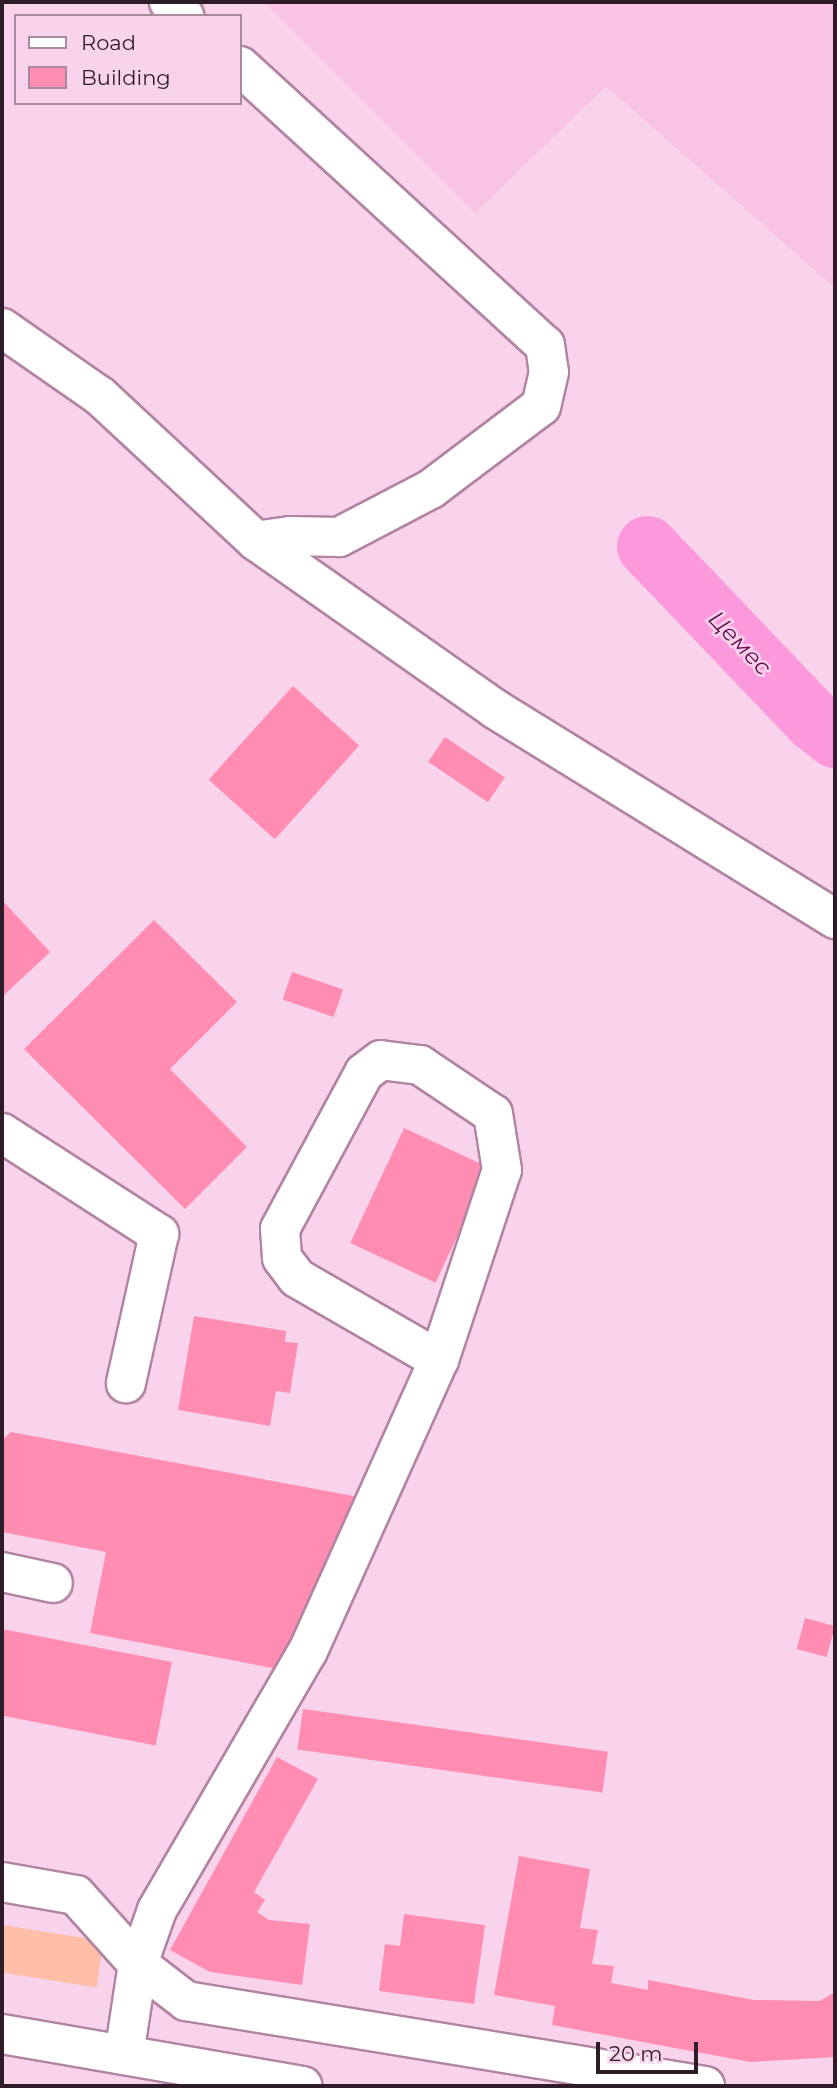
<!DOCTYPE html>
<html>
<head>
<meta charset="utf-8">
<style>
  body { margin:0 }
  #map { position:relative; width:837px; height:2088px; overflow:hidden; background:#f9d3eb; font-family:Montserrat,sans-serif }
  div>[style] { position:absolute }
  .built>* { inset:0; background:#f9c3e5 }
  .green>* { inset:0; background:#febea7; transform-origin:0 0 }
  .river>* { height:61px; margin:-30.5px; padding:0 30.5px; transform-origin:30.5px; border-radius:30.5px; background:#fc98dc }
  .building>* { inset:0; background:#ff8cb1; transform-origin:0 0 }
  .roads { filter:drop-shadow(2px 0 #b184a1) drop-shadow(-2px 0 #b184a1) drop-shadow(0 2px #b184a1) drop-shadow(0 -2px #b184a1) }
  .minor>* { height:38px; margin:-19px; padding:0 19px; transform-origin:19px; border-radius:19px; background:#fff }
  .highway>* { height:38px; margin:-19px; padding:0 19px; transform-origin:19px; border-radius:19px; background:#fff }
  span { translate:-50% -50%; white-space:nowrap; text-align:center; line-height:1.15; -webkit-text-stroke:5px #f9d3eb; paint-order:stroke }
  .water-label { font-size:23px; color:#660d51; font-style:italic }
  .frame { position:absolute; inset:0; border:4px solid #2e1d28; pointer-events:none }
  .legend { position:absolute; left:14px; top:14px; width:228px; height:91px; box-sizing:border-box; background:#f9d3eb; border:2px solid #a88a9d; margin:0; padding:9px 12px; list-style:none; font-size:21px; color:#2e1d28 }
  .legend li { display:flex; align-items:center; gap:14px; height:35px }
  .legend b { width:35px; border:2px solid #a88a9d }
  .scale { position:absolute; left:596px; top:2042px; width:102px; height:32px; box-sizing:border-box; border:4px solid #2e1d28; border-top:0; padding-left:9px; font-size:21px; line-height:24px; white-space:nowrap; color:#2e1d28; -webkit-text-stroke:5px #f9d3eb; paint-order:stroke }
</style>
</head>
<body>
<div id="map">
  <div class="built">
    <div style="clip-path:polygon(264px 2px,835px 2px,835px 288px,606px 86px,475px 213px)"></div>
  </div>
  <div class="green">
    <div style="left:2px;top:1925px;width:103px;height:47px;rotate:9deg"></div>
  </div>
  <div class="river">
    <div style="left:647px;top:546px;width:240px;rotate:46.3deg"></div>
    <div style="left:813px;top:720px;width:28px;rotate:38deg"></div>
  </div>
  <div class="building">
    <div style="left:293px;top:686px;width:89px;height:126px;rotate:42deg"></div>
    <div style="left:445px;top:737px;width:72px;height:30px;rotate:34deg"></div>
    <div style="clip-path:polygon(2px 900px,50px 952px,2px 997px)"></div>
    <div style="clip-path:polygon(154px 920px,237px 1002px,170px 1069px,247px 1147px,185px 1209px,24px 1049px)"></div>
    <div style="left:292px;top:972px;width:54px;height:29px;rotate:19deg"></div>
    <div style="left:404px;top:1128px;width:94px;height:127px;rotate:25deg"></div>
    <div style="clip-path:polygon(194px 1316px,286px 1331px,285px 1342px,298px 1343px,290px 1393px,276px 1391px,270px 1426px,178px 1410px)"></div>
    <div style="clip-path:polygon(11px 1432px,359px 1497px,283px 1670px,90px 1633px,106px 1552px,2px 1532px,2px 1440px)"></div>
    <div style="left:805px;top:1618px;width:31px;height:32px;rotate:15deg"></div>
    <div style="left:2px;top:1629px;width:173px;height:85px;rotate:11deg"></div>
    <div style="left:303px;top:1709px;width:308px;height:41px;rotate:8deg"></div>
    <div style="clip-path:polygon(277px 1757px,318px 1779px,254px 1892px,265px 1900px,257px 1912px,269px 1920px,310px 1924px,302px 1985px,210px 1972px,170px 1950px)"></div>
    <div style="clip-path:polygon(519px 1856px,590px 1869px,580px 1928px,598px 1930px,592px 1964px,614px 1966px,611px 1983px,648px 1990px,648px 1980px,754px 2000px,820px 2001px,835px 1992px,835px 2057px,750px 2062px,552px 2025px,555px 2006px,494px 1995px)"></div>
    <div style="clip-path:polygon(404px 1914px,485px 1925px,474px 2004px,379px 1991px,385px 1944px,400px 1946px)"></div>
  </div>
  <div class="roads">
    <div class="minor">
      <div style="left:169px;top:2px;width:21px;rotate:43deg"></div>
      <div style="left:240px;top:66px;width:413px;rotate:42.5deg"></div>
      <div style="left:545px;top:345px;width:27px;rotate:82deg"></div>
      <div style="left:549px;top:372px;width:35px;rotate:103deg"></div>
      <div style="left:541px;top:406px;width:138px;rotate:143deg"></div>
      <div style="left:431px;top:489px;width:104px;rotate:152.4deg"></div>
      <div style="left:339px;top:537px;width:49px;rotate:-178.8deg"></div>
      <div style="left:290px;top:536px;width:34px;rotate:172deg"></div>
      <div style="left:2px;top:328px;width:119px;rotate:34.8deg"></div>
      <div style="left:100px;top:396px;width:213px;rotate:42.9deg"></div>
      <div style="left:256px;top:541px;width:292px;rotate:35.1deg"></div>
      <div style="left:495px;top:709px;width:400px;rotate:31.7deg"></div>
      <div style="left:2px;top:1133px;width:187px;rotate:32.8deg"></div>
      <div style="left:159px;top:1234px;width:153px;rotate:102.5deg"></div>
      <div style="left:2px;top:1572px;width:52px;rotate:12.2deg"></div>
      <div style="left:2px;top:1882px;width:75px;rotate:10deg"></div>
      <div style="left:76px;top:1895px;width:93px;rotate:48.1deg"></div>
      <div style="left:138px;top:1964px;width:61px;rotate:37.6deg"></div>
      <div style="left:186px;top:2001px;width:526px;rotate:9.3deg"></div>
      <div style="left:124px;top:2055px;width:92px;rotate:-81.3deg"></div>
      <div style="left:138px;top:1964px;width:57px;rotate:-70.6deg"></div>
      <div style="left:157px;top:1910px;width:300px;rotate:-59.8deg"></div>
      <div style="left:308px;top:1651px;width:319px;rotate:-65.8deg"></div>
      <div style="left:439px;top:1360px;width:200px;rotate:-71.7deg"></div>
      <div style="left:502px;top:1170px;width:57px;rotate:-99.1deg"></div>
      <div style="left:493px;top:1114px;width:88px;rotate:-146.1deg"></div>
      <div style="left:420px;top:1065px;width:39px;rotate:-173deg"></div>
      <div style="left:381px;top:1060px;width:21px;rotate:143deg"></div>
      <div style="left:364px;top:1073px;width:177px;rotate:118.3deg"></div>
      <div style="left:280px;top:1229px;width:29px;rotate:86deg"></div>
      <div style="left:282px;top:1258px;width:25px;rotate:53deg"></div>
      <div style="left:297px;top:1278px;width:164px;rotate:30deg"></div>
    </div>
    <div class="highway">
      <div style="left:2px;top:2034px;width:305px;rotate:9.8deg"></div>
    </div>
  </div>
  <div class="water-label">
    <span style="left:740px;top:643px;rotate:46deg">Цемес</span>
  </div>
  <div class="frame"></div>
  <ul class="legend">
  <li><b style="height:9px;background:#fff"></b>Road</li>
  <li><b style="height:19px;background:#ff8cb1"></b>Building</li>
  </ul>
  <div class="scale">20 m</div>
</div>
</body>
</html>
